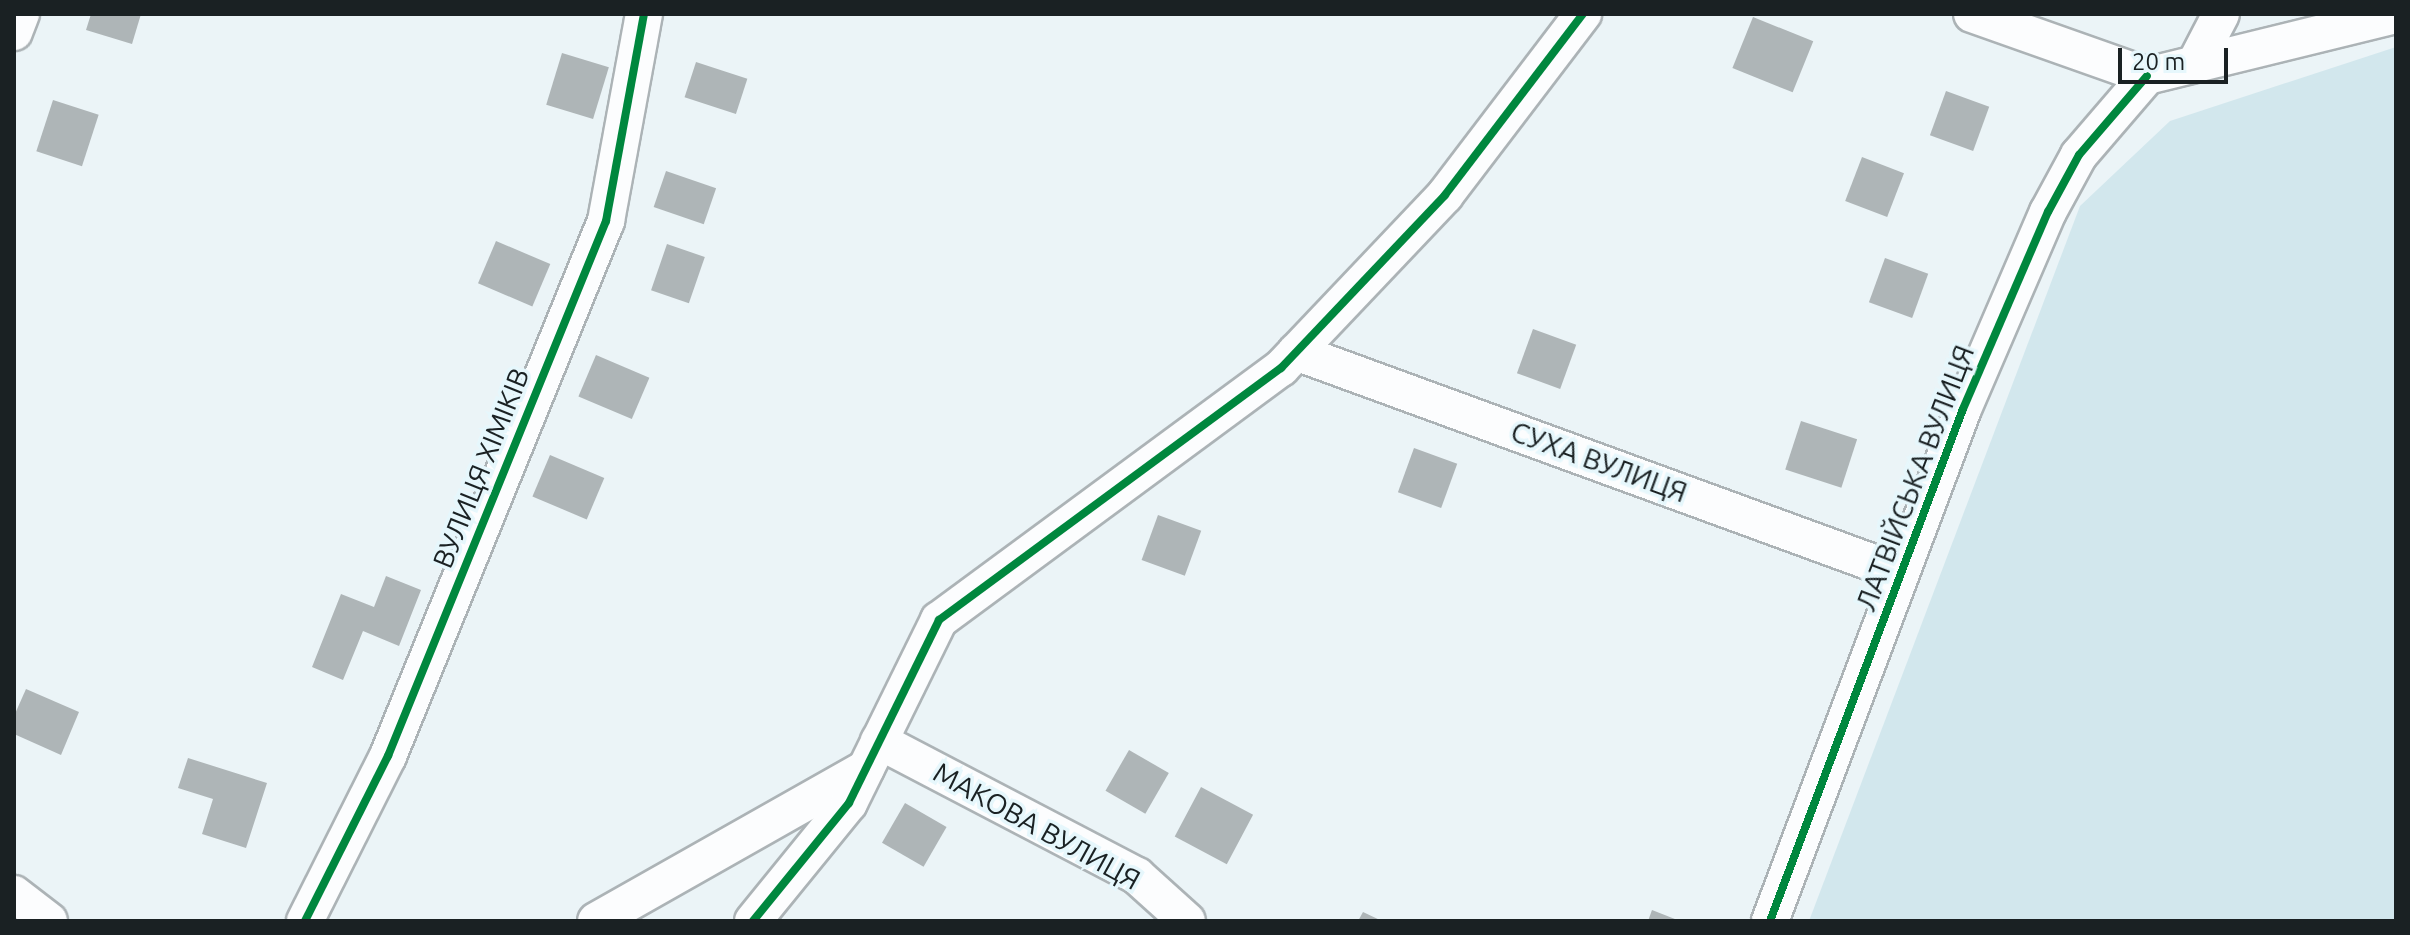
<!DOCTYPE html>
<html>
<head>
<meta charset="utf-8">
<style>
  body { margin:0 }
  #map { position:relative; width:2410px; height:935px; overflow:hidden; background:#ebf4f7; font-family:Ubuntu,sans-serif }
  div>[style] { position:absolute }
  .green>* { inset:0; background:#d2e7ed }
  .building>* { inset:0; background:#aeb5b7; transform-origin:0 0 }
  .roads { filter:drop-shadow(2px 0 #acb3b6) drop-shadow(-2px 0 #acb3b6) drop-shadow(0 2px #acb3b6) drop-shadow(0 -2px #acb3b6) }
  .minor>* { height:36px; margin:-18px; padding:0 18px; transform-origin:18px; border-radius:18px; background:#fcfdfe }
  .cycleway>* { height:8px; margin:-4px; padding:0 4px; transform-origin:4px; border-radius:4px; background:#00873e }
  span { translate:-50% -50%; white-space:nowrap; text-align:center; line-height:1.15; -webkit-text-stroke:7px #e6f7fc; paint-order:stroke }
  .street-label { font-size:28px; color:#1a2123 }
  .frame { position:absolute; inset:0; border:16px solid #1a2123; pointer-events:none }
  .scale { position:absolute; left:2118px; top:48px; width:110px; height:36px; box-sizing:border-box; border:4px solid #1a2123; border-top:0; padding-left:10px; font-size:24px; line-height:28px; white-space:nowrap; color:#1a2123; -webkit-text-stroke:6px #e6f7fc; paint-order:stroke }
</style>
</head>
<body>
<div id="map">
  <div class="green">
    <div style="clip-path:polygon(2396px 47px,2396px 921px,1809px 921px,2080px 206px,2170px 121px)"></div>
  </div>
  <div class="building">
    <div style="clip-path:polygon(91px 14px,141px 14px,132px 44px,86px 30px)"></div>
    <div style="left:1753px;top:17px;width:65px;height:55px;rotate:22deg"></div>
    <div style="left:562px;top:53px;width:49px;height:54px;rotate:17deg"></div>
    <div style="left:696px;top:62px;width:54px;height:37px;rotate:18deg"></div>
    <div style="left:1946px;top:91px;width:46px;height:47px;rotate:20deg"></div>
    <div style="left:53px;top:100px;width:48px;height:54px;rotate:18deg"></div>
    <div style="left:1862px;top:157px;width:45px;height:47px;rotate:21deg"></div>
    <div style="left:666px;top:171px;width:53px;height:38px;rotate:19deg"></div>
    <div style="left:496px;top:241px;width:59px;height:46px;rotate:23deg"></div>
    <div style="left:667px;top:244px;width:40px;height:49px;rotate:19deg"></div>
    <div style="left:1885px;top:258px;width:46px;height:47px;rotate:20deg"></div>
    <div style="left:1533px;top:329px;width:46px;height:47px;rotate:20deg"></div>
    <div style="left:596px;top:355px;width:58px;height:45px;rotate:23deg"></div>
    <div style="left:1801px;top:421px;width:59px;height:51px;rotate:18deg"></div>
    <div style="left:1414px;top:448px;width:46px;height:47px;rotate:20deg"></div>
    <div style="left:550px;top:455px;width:59px;height:45px;rotate:23deg"></div>
    <div style="left:1158px;top:515px;width:46px;height:48px;rotate:20deg"></div>
    <div style="clip-path:polygon(386px 576px,421px 590px,399px 646px,363px 631px,343px 680px,312px 667px,341px 594px,374px 607px)"></div>
    <div style="clip-path:polygon(26px 689px,79px 712px,61px 755px,14px 734px,14px 716px)"></div>
    <div style="left:1129px;top:750px;width:46px;height:47px;rotate:30deg"></div>
    <div style="clip-path:polygon(188px 758px,267px 783px,246px 848px,202px 834px,213px 799px,178px 788px)"></div>
    <div style="left:1201px;top:787px;width:59px;height:56px;rotate:28deg"></div>
    <div style="left:905px;top:803px;width:48px;height:46px;rotate:30deg"></div>
    <div style="clip-path:polygon(1652px 910px,1680px 921px,1648px 921px)"></div>
    <div style="clip-path:polygon(1363px 912px,1382px 921px,1358px 921px)"></div>
  </div>
  <div class="roads">
    <div class="minor">
      <div style="left:1972px;top:14px;width:186px;rotate:19.5deg"></div>
      <div style="left:2147px;top:76px;width:256px;rotate:-13.8deg"></div>
      <div style="left:14px;top:32px;width:19px;rotate:-69deg"></div>
      <div style="left:2195px;top:64px;width:56px;rotate:-62.5deg"></div>
      <div style="left:1296px;top:352px;width:644px;rotate:20.07deg"></div>
      <div style="left:879px;top:741px;width:291px;rotate:27.6deg"></div>
      <div style="left:1137px;top:876px;width:67px;rotate:42deg"></div>
      <div style="left:14px;top:894px;width:44px;rotate:37.6deg"></div>
      <div style="left:305px;top:921px;width:185px;rotate:-63.3deg"></div>
      <div style="left:388px;top:756px;width:578px;rotate:-67.83deg"></div>
      <div style="left:606px;top:221px;width:210px;rotate:-79.6deg"></div>
      <div style="left:596px;top:921px;width:310px;rotate:-29.5deg"></div>
      <div style="left:753px;top:921px;width:152px;rotate:-50.9deg"></div>
      <div style="left:849px;top:803px;width:204px;rotate:-63.8deg"></div>
      <div style="left:939px;top:620px;width:425px;rotate:-36.4deg"></div>
      <div style="left:1281px;top:368px;width:238px;rotate:-46.5deg"></div>
      <div style="left:1445px;top:195px;width:228px;rotate:-52.7deg"></div>
      <div style="left:1770px;top:921px;width:547px;rotate:-69.35deg"></div>
      <div style="left:1963px;top:409px;width:215px;rotate:-66.7deg"></div>
      <div style="left:2048px;top:212px;width:65px;rotate:-61.5deg"></div>
      <div style="left:2079px;top:155px;width:104px;rotate:-49.3deg"></div>
    </div>
  </div>
  <div class="cycleway">
    <div style="left:305px;top:921px;width:185px;rotate:-63.3deg"></div>
    <div style="left:388px;top:756px;width:578px;rotate:-67.83deg"></div>
    <div style="left:606px;top:221px;width:210px;rotate:-79.6deg"></div>
    <div style="left:753px;top:921px;width:152px;rotate:-50.9deg"></div>
    <div style="left:849px;top:803px;width:204px;rotate:-63.8deg"></div>
    <div style="left:939px;top:620px;width:425px;rotate:-36.4deg"></div>
    <div style="left:1281px;top:368px;width:238px;rotate:-46.5deg"></div>
    <div style="left:1445px;top:195px;width:228px;rotate:-52.7deg"></div>
    <div style="left:1770px;top:921px;width:547px;rotate:-69.35deg"></div>
    <div style="left:1963px;top:409px;width:215px;rotate:-66.7deg"></div>
    <div style="left:2048px;top:212px;width:65px;rotate:-61.5deg"></div>
    <div style="left:2079px;top:155px;width:104px;rotate:-49.3deg"></div>
  </div>
  <div class="street-label">
    <span style="left:1599px;top:462px;rotate:20deg">СУХА ВУЛИЦЯ</span>
    <span style="left:481px;top:468px;rotate:-68deg">ВУЛИЦЯ ХІМІКІВ</span>
    <span style="left:1915px;top:478px;rotate:-69deg">ЛАТВІЙСЬКА ВУЛИЦЯ</span>
    <span style="left:1037px;top:826px;rotate:29deg">МАКОВА ВУЛИЦЯ</span>
  </div>
  <div class="frame"></div>
  <div class="scale">20 m</div>
</div>
</body>
</html>
